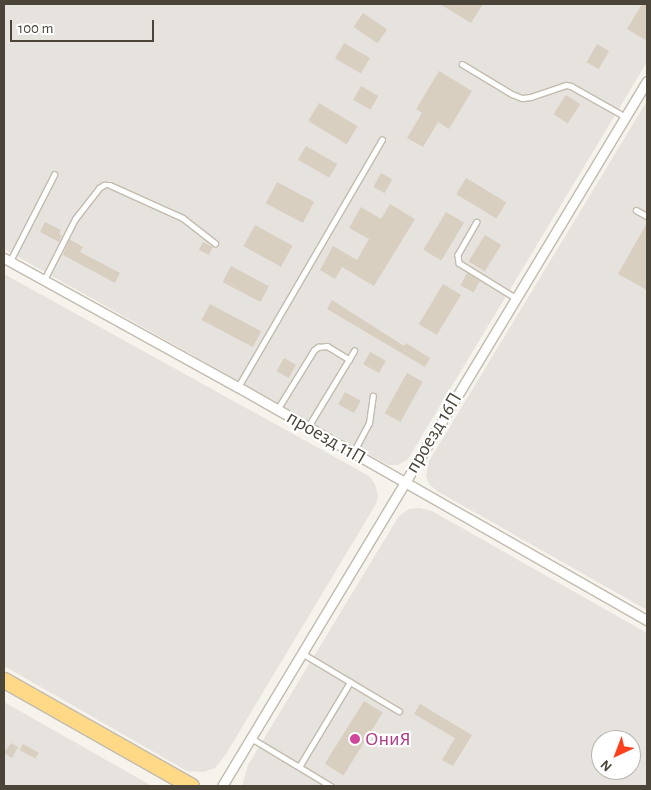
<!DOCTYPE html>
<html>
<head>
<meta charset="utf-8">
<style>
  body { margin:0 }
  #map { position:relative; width:651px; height:790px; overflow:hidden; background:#f6f3ec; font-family:"Alegreya Sans",sans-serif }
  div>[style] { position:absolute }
  .industrial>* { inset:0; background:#e6e2dd }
  .building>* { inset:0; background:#d8cfc1; transform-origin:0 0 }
  .roads { filter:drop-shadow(1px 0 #c2bbae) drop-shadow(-1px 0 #c2bbae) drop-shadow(0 1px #c2bbae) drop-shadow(0 -1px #c2bbae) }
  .service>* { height:4.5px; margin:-2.25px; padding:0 2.25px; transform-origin:2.25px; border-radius:2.25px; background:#fff }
  .minor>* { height:9px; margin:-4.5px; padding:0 4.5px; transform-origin:4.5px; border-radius:4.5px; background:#fff }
  .trunk>* { height:15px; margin:-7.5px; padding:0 7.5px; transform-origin:7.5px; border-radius:7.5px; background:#ffd985 }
  .dots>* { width:14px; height:14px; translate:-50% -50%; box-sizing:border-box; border:2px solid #fff; border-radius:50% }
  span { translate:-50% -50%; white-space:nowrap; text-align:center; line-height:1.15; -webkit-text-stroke:4.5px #fff; paint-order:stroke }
  .street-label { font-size:20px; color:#4b4439 }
  .hotel-label { font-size:20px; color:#b23c85 }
  .left { translate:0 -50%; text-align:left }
  .frame { position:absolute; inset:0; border:5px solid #4b4439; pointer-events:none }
  .north { position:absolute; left:591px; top:730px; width:50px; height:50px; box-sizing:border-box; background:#fff; border:1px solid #b7b4b0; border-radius:50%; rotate:223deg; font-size:14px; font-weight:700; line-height:20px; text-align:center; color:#4b4439 }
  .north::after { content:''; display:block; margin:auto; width:18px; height:22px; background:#fc3f1d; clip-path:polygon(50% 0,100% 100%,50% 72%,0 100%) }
  .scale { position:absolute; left:10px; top:20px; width:144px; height:22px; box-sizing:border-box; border:2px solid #4b4439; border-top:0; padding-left:6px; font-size:15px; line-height:18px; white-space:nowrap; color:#4b4439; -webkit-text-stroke:4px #fff; paint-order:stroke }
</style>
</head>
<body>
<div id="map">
  <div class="industrial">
    <div style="clip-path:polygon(4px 4px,647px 4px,647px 62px,408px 459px,398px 465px,388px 465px,4px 249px)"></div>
    <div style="clip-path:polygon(647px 101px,647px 610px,437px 491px,429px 484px,426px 476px,429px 461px)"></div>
    <div style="clip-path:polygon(4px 274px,369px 476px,375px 484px,378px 496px,376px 504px,226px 754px,215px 768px,203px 772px,187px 771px,4px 666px)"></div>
    <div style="clip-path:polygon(evenodd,420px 508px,432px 511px,647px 633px,647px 786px,242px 786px,248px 765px,399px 516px,409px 509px,420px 508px,601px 740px,631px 740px,631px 770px,601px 770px,601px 740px)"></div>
    <div style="clip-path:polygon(4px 702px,152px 786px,4px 786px)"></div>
  </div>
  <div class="building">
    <div style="clip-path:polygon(440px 4px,483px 4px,471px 23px)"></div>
    <div style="clip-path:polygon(642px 4px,647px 4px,647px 41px,627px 29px)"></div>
    <div style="left:363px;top:13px;width:29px;height:17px;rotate:34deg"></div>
    <div style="left:344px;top:43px;width:30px;height:18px;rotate:30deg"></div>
    <div style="left:597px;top:44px;width:14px;height:21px;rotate:30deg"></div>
    <div style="clip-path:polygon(439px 71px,472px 91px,449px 129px,438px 122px,423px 147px,407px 138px,422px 113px,416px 109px)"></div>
    <div style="left:361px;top:86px;width:20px;height:16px;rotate:30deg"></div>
    <div style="left:566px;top:95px;width:17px;height:23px;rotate:33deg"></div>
    <div style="left:319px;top:103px;width:45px;height:21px;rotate:31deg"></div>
    <div style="left:306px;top:146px;width:36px;height:16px;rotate:30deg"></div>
    <div style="left:381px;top:173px;width:13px;height:16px;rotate:29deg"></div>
    <div style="left:466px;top:178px;width:47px;height:19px;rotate:31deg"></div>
    <div style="left:277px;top:182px;width:42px;height:24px;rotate:28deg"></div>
    <div style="clip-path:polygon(390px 204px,415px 219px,374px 286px,342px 267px,335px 279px,320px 270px,333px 246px,357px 260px,369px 239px,349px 228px,361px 207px,381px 219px)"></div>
    <div style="left:446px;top:212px;width:21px;height:44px;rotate:31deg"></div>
    <div style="clip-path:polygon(45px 222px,61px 230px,59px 234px,62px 235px,59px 242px,40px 232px)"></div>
    <div style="clip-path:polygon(647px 223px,647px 290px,618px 274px)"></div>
    <div style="left:255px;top:225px;width:43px;height:24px;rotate:29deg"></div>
    <div style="left:485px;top:235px;width:19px;height:31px;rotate:32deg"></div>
    <div style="clip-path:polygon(69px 239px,83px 247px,80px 252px,120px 273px,115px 283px,63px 255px)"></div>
    <div style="left:203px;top:242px;width:11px;height:9px;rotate:27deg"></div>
    <div style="left:231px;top:266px;width:43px;height:18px;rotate:28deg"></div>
    <div style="left:467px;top:273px;width:15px;height:14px;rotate:28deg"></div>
    <div style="left:443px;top:284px;width:21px;height:47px;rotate:31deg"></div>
    <div style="clip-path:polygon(332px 300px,404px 346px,406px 343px,430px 358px,425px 367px,327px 309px)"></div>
    <div style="left:210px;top:304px;width:58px;height:18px;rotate:28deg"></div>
    <div style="left:370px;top:352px;width:18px;height:14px;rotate:29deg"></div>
    <div style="left:284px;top:358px;width:14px;height:15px;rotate:30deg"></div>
    <div style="left:407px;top:373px;width:18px;height:46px;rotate:29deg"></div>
    <div style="left:345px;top:392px;width:18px;height:14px;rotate:29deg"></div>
    <div style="left:364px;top:701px;width:22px;height:74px;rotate:32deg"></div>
    <div style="clip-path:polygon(420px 704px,472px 735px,453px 766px,442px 760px,455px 738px,414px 714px)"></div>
    <div style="clip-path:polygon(11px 743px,18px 747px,12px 758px,4px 753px)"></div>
    <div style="left:23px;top:744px;width:18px;height:7px;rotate:29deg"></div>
  </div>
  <div class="roads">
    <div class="service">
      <div style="left:462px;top:64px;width:58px;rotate:31deg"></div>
      <div style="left:512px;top:94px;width:11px;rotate:22deg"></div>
      <div style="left:522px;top:98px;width:9px;rotate:-6deg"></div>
      <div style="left:531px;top:97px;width:37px;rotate:-19deg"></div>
      <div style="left:566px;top:85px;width:5px;rotate:11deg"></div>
      <div style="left:571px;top:86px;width:63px;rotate:29.4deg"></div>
      <div style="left:636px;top:210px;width:13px;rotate:29deg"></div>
      <div style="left:477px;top:222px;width:38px;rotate:120deg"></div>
      <div style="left:458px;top:255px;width:8px;rotate:83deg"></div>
      <div style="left:459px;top:263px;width:67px;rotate:31.6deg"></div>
      <div style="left:10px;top:261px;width:97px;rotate:-62.9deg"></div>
      <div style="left:44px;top:280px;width:68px;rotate:-63.1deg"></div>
      <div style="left:75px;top:219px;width:39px;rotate:-52deg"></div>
      <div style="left:99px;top:188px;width:6px;rotate:-31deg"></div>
      <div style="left:104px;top:185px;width:6px"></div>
      <div style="left:110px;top:185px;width:80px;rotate:24.3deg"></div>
      <div style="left:183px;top:218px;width:41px;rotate:38deg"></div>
      <div style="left:238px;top:387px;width:286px;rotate:-59.8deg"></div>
      <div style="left:277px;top:410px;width:70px;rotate:-58.3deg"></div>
      <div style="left:314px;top:350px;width:5px;rotate:-37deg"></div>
      <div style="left:318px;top:347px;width:9px;rotate:-6deg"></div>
      <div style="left:327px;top:346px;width:26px;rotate:31deg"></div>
      <div style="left:308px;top:427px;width:89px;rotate:-58.8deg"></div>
      <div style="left:353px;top:453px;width:34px;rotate:-62deg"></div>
      <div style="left:369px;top:423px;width:27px;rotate:-82deg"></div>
      <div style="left:302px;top:653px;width:113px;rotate:30.9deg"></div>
      <div style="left:251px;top:738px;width:93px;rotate:31deg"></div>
      <div style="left:299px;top:767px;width:99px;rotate:-59deg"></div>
    </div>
    <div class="minor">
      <div style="left:4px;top:258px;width:267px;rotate:28.9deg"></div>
      <div style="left:238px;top:387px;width:471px;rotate:29.7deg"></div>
      <div style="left:222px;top:786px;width:823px;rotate:-58.92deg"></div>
    </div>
    <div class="trunk">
      <div style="left:4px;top:680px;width:215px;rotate:29.5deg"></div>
    </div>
  </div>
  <div class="dots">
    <div style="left:355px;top:739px;background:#d1479c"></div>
  </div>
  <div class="street-label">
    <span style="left:434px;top:433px;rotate:-59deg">проезд 16П</span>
    <span style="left:326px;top:438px;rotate:30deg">проезд 11П</span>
  </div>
  <div class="hotel-label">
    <span class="left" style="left:365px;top:739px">ОниЯ</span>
  </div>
  <div class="frame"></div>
  <div class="north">N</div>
  <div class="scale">100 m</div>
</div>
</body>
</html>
